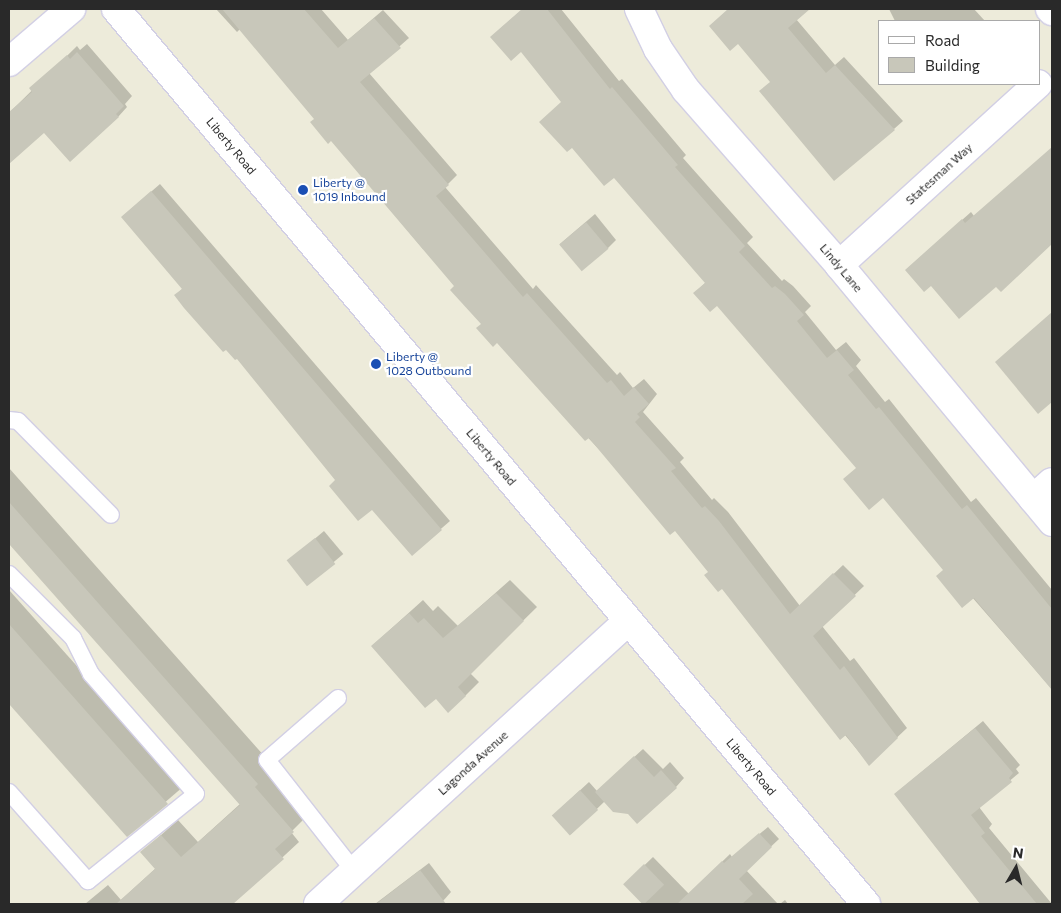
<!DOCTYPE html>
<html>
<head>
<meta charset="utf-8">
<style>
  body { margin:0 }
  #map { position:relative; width:1061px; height:913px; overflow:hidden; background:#edebda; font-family:Commissioner,sans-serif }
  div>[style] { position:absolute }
  .shadow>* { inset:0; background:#0003; transform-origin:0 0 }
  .building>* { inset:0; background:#c8c7ba; transform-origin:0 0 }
  .roads { filter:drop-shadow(1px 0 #d2cfe4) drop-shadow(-1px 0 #d2cfe4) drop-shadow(0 1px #d2cfe4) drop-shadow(0 -1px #d2cfe4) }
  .service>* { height:16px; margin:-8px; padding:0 8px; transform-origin:8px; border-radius:8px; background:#fff }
  .minor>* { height:28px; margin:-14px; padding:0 14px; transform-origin:14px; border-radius:14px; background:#fff }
  .secondary>* { height:28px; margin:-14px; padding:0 14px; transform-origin:14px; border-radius:14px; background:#fff }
  .dots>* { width:14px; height:14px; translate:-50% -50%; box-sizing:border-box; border:2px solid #fff; border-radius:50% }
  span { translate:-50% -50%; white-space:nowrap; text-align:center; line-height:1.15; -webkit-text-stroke:4.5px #fff; paint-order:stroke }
  .street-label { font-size:12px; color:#292929 }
  .transit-label { font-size:12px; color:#164399 }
  .left { translate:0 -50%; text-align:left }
  .frame { position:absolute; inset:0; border:10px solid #292929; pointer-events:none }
  .legend { position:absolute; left:878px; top:20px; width:162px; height:65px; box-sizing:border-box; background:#fff; border:1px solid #a9a9a9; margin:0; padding:6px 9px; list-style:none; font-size:15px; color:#292929 }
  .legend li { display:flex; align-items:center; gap:10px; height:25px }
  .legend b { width:25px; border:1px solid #a9a9a9 }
  .north { position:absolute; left:991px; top:843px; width:50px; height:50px; -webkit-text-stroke:4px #fff; paint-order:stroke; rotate:8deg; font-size:14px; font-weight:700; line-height:20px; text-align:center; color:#292929 }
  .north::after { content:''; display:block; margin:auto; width:18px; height:22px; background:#292929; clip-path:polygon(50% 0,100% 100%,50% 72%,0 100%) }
</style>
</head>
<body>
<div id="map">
  <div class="shadow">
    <div style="clip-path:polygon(216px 9px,321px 9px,348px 40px,383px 10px,409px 38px,369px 73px,457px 175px,445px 187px,533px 289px,536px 285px,617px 375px,620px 372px,633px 388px,644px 379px,657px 394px,643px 412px,684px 458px,680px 462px,712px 500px,714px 498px,728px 512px,800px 606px,843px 565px,864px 586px,822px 626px,850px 661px,854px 658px,907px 728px,869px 764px,675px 530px,497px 341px,425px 248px,423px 249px,240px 29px,237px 32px)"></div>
    <div style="clip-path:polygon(523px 9px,561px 9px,619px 81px,622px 79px,686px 155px,683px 158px,753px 237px,747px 243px,782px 281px,784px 279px,793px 286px,811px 306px,805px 312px,836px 350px,846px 342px,861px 360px,856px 366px,885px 402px,889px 399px,971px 502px,976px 498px,1052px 590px,1052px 689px,717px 304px,695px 293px,706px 282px,522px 50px,500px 29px)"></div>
    <div style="clip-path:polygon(729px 9px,807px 9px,796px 19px,835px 65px,844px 57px,903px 121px,894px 129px,771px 81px,719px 18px)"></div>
    <div style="clip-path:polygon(889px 9px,974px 9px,985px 21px,895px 21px)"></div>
    <div style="clip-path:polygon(87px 44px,132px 96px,125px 104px,127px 107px,118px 117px,44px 131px,9px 163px,9px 113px,77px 46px,80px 50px)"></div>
    <div style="clip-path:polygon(1052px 150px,1052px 243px,1001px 290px,997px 285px,931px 284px,906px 270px,971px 212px,974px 216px)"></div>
    <div style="clip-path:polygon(160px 184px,450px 521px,412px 554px,372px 508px,336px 480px,237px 357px,176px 295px,183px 288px,122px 217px)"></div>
    <div style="clip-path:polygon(595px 214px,616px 240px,608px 248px,560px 244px)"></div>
    <div style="clip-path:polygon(1052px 313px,1052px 400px,1038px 412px,1005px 354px)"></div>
    <div style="clip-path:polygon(9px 468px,274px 767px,309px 814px,291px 832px,299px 842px,232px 904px,85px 904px,108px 885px,121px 900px,156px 868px,142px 852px,178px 820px,198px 842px,240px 804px,9px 542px)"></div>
    <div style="left:324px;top:531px;width:30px;height:45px;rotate:50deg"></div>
    <div style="clip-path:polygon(510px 580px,537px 607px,470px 673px,479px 682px,465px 696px,436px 697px,372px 646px,423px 600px,433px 611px,438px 606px,458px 626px)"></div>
    <div style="clip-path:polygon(9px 590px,184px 786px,127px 835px,9px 702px)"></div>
    <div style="clip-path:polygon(983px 721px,1020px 765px,1016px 769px,1019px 773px,979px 807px,992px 824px,989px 828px,1052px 904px,981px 904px,895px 794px)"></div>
    <div style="clip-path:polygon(643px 749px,663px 769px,670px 762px,684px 778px,676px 787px,629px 813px,605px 801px,571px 834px,562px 807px,589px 782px,597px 791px)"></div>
    <div style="clip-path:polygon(768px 827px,779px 839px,746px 870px,778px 904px,644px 904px,625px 884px,653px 857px,689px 894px,730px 854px,732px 857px)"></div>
    <div style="clip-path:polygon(429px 863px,451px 892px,443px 901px,438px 904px,375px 904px)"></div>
    <div style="clip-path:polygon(785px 900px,788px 904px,780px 904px)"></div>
  </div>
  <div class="building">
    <div style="clip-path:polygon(222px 9px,304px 9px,338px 48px,374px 18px,401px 48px,360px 82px,449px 185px,436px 196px,523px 297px,527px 293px,607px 383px,611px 380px,624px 396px,634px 387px,649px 404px,637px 414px,640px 417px,635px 422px,676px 468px,671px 471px,702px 508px,705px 506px,719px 521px,790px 614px,833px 573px,856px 596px,813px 636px,840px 670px,844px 666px,898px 738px,869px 766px,846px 735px,840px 740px,722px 589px,718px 592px,704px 575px,708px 572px,675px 531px,670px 535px,589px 438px,585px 441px,497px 343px,493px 347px,476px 328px,481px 324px,450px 290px,454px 286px,331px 141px,328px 144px,310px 122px,314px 119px)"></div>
    <div style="clip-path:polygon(522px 9px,547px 9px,610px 89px,612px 87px,678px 165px,675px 167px,745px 246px,739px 252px,772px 288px,775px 286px,785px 294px,804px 315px,797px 321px,827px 358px,837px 350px,854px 370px,848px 375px,876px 409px,879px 407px,962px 509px,967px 505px,1052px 609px,1052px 690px,974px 598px,962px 608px,936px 576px,943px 570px,883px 498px,869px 510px,843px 479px,856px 468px,717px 306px,710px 312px,693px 293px,705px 283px,614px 178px,604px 186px,572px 148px,567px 152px,539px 122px,561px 102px,521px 52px,511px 61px,490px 37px)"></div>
    <div style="clip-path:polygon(728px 9px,810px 9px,788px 28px,826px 73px,835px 65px,895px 130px,834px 181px,759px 91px,770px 82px,738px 44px,730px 51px,709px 26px)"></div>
    <div style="clip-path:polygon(77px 52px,124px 106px,116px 114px,119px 117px,70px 162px,44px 133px,9px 164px,9px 112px,32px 92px,29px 88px,67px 55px,70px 59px)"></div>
    <div style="clip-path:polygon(1052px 147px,1052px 244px,1001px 292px,996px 287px,959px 319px,931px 286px,924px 292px,905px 270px,962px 219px,965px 223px)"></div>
    <div style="clip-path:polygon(151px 191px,442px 530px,412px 556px,372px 510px,358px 521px,329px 486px,335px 480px,237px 359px,235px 360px,226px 350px,223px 352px,184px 308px,174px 295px,182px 289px,121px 217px)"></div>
    <div style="left:586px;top:222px;width:35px;height:35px;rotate:50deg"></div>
    <div style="clip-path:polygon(1052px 312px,1052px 402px,1038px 414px,995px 362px)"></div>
    <div style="clip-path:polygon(9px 502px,258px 784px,255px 787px,294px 832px,275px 849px,284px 859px,233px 904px,116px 904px,155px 869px,140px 852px,161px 835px,181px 857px,240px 805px,9px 544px)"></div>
    <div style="left:315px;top:538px;width:33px;height:36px;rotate:52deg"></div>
    <div style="clip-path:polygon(496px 593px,524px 621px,458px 687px,466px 696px,448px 713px,436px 699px,425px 708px,371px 646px,409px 613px,418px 623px,424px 618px,443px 638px)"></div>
    <div style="clip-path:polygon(9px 624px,168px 804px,127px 837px,9px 704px)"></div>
    <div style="clip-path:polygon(975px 728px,1013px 773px,1009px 778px,1012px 782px,971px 815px,985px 833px,981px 836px,1037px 904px,980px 904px,894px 794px)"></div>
    <div style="clip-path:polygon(634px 756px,654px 777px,661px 770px,677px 788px,637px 824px,628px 814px,613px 812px,595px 792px)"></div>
    <div style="left:580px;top:790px;width:27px;height:38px;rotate:48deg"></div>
    <div style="clip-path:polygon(759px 833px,772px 847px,739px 879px,753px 894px,742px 904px,677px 904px,722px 861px,724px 863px)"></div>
    <div style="left:644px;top:864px;width:29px;height:29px;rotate:46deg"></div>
    <div style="clip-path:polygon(420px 870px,446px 904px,376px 904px)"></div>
  </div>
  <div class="roads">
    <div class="service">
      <div style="left:9px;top:420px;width:9px;rotate:6deg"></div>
      <div style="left:18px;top:421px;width:132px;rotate:45.3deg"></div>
      <div style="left:9px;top:574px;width:91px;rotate:45deg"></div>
      <div style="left:73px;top:638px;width:40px;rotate:63.4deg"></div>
      <div style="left:91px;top:674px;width:159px;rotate:48.8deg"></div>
      <div style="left:196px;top:794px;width:139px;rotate:141.1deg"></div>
      <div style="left:88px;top:881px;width:119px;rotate:-131.6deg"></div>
      <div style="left:338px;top:698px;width:94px;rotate:138.9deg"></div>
      <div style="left:267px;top:760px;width:141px;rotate:51.9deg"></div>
    </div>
    <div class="minor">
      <div style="left:639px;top:9px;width:44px;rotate:64.6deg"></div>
      <div style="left:658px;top:49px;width:50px;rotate:55.7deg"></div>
      <div style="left:686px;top:90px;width:232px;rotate:48.8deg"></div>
      <div style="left:839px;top:265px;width:334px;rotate:50.3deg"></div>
      <div style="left:1050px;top:9px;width:3px;rotate:45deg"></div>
      <div style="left:9px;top:62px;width:82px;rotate:-40.5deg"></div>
      <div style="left:839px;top:265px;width:269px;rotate:-42.3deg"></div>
      <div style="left:1033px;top:499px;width:25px;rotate:-42deg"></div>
      <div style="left:318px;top:904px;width:420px;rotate:-42.4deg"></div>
    </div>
    <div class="secondary">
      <div style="left:116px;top:9px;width:1168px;rotate:50.04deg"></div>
    </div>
  </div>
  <div class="dots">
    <div style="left:303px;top:190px;background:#1a4fb4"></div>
    <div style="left:376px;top:364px;background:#1a4fb4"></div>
  </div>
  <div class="street-label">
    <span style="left:231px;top:146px;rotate:50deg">Liberty Road</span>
    <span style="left:939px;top:174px;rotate:-42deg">Statesman Way</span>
    <span style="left:841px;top:268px;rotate:50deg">Lindy Lane</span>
    <span style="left:491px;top:457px;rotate:50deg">Liberty Road</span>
    <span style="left:473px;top:763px;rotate:-42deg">Lagonda Avenue</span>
    <span style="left:751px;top:767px;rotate:50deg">Liberty Road</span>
  </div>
  <div class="transit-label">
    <span class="left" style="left:313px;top:190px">Liberty @<br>1019 Inbound</span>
    <span class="left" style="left:386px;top:364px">Liberty @<br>1028 Outbound</span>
  </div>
  <div class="frame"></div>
  <ul class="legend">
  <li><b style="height:6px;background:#fff"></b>Road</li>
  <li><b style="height:14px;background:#c8c7ba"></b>Building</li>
  </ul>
  <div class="north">N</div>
</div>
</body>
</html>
